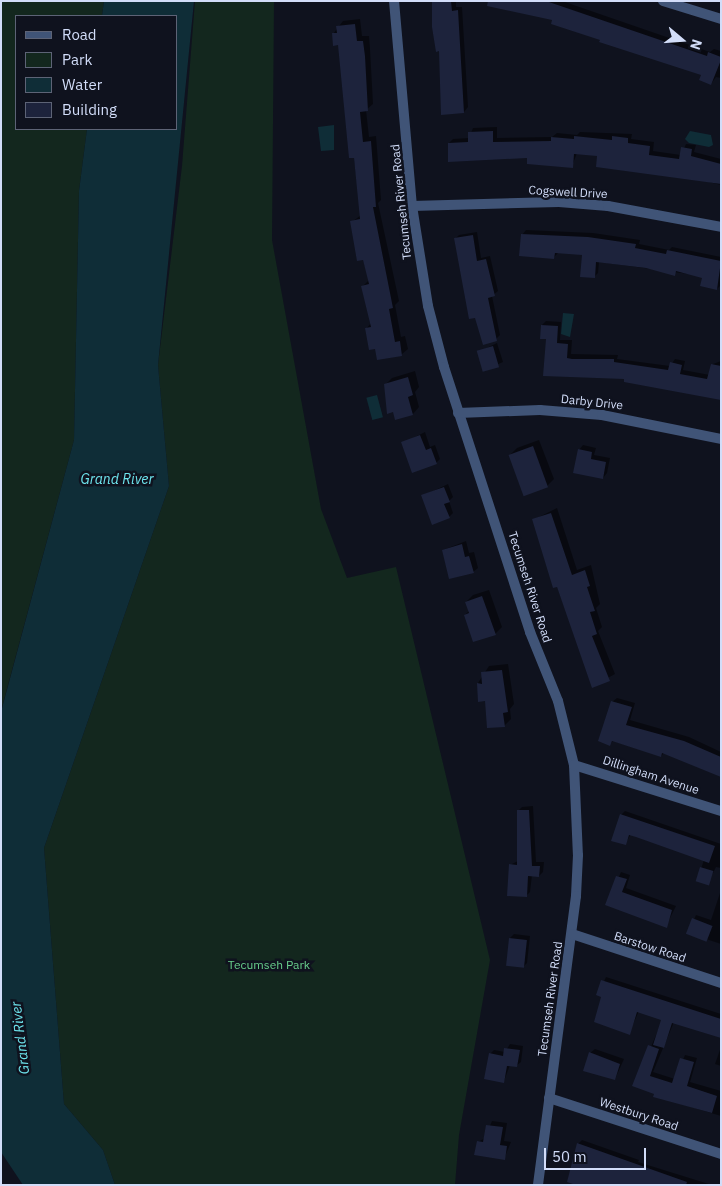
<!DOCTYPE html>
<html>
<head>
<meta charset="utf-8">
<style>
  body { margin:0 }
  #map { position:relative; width:722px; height:1186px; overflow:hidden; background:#0f121e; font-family:"IBM Plex Sans",sans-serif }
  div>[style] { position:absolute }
  .green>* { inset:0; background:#13271e }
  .water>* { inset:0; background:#0f2d37; transform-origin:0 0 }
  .shadow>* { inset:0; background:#0007 }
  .building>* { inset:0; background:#1d233c; transform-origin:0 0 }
  .street>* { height:10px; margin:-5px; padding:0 5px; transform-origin:5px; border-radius:5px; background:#405477 }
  span { translate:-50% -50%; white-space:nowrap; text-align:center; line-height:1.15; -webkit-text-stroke:5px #0f121e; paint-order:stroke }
  .street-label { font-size:12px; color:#d2ddf9 }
  .park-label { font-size:12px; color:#68cf8c }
  .water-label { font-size:14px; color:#6de3ec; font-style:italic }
  .frame { position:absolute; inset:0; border:2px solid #d2ddf9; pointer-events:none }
  .legend { position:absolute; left:15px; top:15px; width:162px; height:115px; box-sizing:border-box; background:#0f121e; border:1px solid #5d6376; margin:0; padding:6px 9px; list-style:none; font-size:15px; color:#d2ddf9 }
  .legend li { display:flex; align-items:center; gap:10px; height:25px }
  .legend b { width:25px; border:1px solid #5d6376 }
  .north { position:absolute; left:657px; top:15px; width:50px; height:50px; -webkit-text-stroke:4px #0f121e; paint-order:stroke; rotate:108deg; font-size:14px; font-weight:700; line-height:20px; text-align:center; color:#d2ddf9 }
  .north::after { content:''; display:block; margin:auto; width:18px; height:22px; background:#d2ddf9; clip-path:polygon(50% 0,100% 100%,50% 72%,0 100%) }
  .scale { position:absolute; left:544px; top:1148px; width:102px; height:22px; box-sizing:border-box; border:2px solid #d2ddf9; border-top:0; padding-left:6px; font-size:15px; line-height:18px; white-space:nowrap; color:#d2ddf9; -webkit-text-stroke:4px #0f121e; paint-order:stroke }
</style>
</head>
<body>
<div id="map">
  <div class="green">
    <div style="clip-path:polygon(1px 1px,104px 1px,102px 16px,16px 16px,16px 129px,87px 129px,79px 191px,74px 440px,1px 711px)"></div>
    <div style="clip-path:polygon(195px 1px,274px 1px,272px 240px,321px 509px,347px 578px,396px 567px,490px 960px,459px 1135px,455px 1185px,115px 1185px,103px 1150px,64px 1104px,44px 848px,169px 486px,158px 365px,182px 166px)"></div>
  </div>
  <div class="water">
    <div style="clip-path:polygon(104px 1px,194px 1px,158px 365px,169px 486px,44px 848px,64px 1104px,103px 1150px,115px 1185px,23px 1185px,1px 1152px,1px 712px,74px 440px,79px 191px,87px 129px,176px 129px,176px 16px,102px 16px)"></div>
    <div style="clip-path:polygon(334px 125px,334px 150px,321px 151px,318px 127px)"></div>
    <div style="clip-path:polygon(690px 131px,711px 135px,713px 145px,709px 147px,689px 143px,685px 139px)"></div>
    <div style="clip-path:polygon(563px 313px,574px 314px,570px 337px,561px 334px)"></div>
    <div style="left:377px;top:395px;width:23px;height:11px;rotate:75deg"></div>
  </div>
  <div class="shadow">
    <div style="clip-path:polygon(432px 1px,456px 1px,456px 7px,462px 7px,468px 107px,464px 112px,440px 50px)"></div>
    <div style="clip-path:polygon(509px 1px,562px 1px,710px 52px,714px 49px,721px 51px,721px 78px,716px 77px,711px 84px,702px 74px)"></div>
    <div style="clip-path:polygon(360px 19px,362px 36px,369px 36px,370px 49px,373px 104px,366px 110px,369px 137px,376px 136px,381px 200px,378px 203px,399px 301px,395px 305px,401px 337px,405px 336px,408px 349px,402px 354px,376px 348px,366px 329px,371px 323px,363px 286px,369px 280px,352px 222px,361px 215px,340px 44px,333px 34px,343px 21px)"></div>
    <div style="clip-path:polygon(497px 127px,497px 138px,552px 137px,557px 133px,577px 135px,580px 132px,632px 134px,631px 139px,654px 142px,653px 151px,681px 155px,686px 144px,696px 145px,694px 152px,721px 159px,721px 185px,598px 155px,577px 153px,572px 166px,449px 143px,453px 139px,469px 138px,473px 128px)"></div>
    <div style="clip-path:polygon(526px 230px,593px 233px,640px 240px,639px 244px,669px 250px,672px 247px,721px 257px,721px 285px,717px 289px,704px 276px,599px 262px,598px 273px,594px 277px,583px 254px,559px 252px,554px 257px,522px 235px)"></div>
    <div style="clip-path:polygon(477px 232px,481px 258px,490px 256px,498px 291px,492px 296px,500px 335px,496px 339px,455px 239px,459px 235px)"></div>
    <div style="clip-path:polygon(546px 321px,561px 322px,560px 340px,572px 340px,571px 354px,618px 355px,617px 359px,670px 366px,675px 359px,685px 361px,683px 370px,710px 375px,713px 364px,721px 361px,721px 399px,626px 378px,544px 375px,547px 338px,542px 325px)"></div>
    <div style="clip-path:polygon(497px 343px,503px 362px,485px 370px,479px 352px)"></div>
    <div style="clip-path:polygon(415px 371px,419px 387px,415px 392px,419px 407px,413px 414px,385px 385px,392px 378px)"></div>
    <div style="clip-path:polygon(425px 432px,430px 447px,435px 445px,440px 459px,436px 463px,403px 443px)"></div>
    <div style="clip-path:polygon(539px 440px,554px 479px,547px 486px,510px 455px,517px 448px)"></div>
    <div style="clip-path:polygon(583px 445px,596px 448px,594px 455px,610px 458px,607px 473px,603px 478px,579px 450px)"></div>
    <div style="clip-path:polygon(448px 484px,453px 497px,449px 501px,453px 513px,449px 517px,423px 496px)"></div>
    <div style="clip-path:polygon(557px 508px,577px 570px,591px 565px,600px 604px,596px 608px,602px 627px,598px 631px,615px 674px,593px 686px,533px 520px)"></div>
    <div style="clip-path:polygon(466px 541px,469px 553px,474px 552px,478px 568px,473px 572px,443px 550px)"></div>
    <div style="clip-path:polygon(489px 590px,502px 627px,495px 634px,465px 615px,469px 611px,466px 602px,473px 595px)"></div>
    <div style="clip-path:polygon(508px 664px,514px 704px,510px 709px,511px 719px,504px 726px,486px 700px,479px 700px,478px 683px,489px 666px)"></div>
    <div style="clip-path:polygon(617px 698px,635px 703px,630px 720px,689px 737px,721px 752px,721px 776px,664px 753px,661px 756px,613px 741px,610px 744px,612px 702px)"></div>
    <div style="clip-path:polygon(533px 806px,536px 862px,544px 862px,543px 872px,539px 876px,532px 875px,530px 892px,526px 896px,510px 865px,518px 861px,518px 811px,522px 807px)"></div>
    <div style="clip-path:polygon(625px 811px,721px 844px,721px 868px,716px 867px,708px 883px,697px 880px,704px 860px,631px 834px,625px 844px,621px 815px)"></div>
    <div style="clip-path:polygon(621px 872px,630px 875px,626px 888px,676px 906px,666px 926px,607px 904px)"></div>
    <div style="clip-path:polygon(720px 893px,721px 944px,688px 933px,696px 915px,711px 920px)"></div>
    <div style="clip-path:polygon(514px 934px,530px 936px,527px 963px,523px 967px,510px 938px)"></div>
    <div style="clip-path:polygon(606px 977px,721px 1014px,721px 1037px,674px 1022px,653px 1072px,675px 1079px,685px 1055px,697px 1058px,690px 1082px,721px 1091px,721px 1116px,655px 1096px,656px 1093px,634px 1086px,663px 1019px,639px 1011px,629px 1033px,603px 996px,598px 994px)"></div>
    <div style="clip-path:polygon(510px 1044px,523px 1046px,521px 1062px,516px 1066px,510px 1065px,504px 1081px,490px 1054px,494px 1050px,505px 1052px)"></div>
    <div style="clip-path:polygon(721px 1047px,721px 1066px,715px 1064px)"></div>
    <div style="clip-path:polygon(595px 1049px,624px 1059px,615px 1079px,590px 1053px)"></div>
    <div style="clip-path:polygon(492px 1121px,507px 1123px,504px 1141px,511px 1142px,504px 1159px,478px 1142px,485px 1138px)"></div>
    <div style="clip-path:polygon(582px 1140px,639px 1160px,638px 1162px,712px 1185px,640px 1185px,578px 1144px)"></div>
  </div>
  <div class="building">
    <div style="clip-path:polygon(432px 1px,451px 1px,452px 11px,458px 10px,464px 113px,441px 115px,439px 51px,436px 52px,432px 27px)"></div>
    <div style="clip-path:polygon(488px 1px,546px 1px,707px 56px,708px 52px,721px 57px,721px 60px,711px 85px,699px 80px,701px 75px,599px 42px,600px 40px,551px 24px,552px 20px,487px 6px)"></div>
    <div style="clip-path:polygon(355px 24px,357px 41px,363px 41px,365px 56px,368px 111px,360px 112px,363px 142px,371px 141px,376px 207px,373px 207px,393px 308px,389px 309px,395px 342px,400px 341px,402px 356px,377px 360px,375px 349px,369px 350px,365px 328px,371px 327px,361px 286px,369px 284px,363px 260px,357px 261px,350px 221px,360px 219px,354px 158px,349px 158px,338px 45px,333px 46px,332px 33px,337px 33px,336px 26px)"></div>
    <div style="clip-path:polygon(493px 131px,493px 142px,551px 141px,551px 137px,574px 139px,574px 136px,612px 140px,612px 136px,628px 138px,628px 143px,650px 146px,649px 155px,679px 159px,681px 147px,692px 149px,691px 156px,721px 164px,721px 184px,596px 167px,597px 156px,574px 154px,573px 168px,527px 164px,527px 158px,448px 162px,448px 143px,468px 142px,468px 132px)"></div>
    <div style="clip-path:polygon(521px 234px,588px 237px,636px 244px,635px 248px,666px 254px,667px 250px,721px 261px,717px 290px,700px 286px,702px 278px,676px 271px,675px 276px,646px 268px,596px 262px,595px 278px,580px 277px,582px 255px,555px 253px,554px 259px,519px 256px)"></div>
    <div style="clip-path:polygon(473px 235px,477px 261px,486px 259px,495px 296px,488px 298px,497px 341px,483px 345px,475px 318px,469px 319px,454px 238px)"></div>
    <div style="clip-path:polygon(541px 325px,558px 326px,557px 343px,568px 344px,567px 358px,572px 359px,614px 359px,614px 362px,668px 370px,670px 362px,682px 365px,680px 374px,707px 379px,711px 364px,721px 366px,721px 400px,624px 382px,624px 379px,543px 376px,546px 339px,540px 339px)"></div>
    <div style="left:493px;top:346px;width:22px;height:17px;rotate:74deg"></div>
    <div style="clip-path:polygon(408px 377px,413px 395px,408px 397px,413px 415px,395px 420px,393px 412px,387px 414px,384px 384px)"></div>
    <div style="clip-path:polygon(420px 435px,426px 450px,431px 448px,437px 464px,412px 473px,401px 442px)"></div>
    <div style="left:533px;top:446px;width:44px;height:26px;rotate:70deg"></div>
    <div style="clip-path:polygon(578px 449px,592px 452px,591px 459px,606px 462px,603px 479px,573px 473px)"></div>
    <div style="clip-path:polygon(444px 487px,450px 502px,444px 504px,450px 518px,432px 525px,421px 495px)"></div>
    <div style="clip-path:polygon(551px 513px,572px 575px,585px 570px,590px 586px,587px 587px,595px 611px,590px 612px,597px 634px,592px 636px,610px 681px,592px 688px,557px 587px,553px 588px,532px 519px)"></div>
    <div style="clip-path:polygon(462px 544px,465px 557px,469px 556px,474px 573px,449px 579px,442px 550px)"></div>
    <div style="clip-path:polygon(482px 596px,496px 635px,473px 642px,464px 615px,469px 613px,465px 602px)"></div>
    <div style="clip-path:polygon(502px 670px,508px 712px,503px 713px,505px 727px,487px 728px,485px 701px,478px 702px,477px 683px,482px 684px,481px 672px)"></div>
    <div style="clip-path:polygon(611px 701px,632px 707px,626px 725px,684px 741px,721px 757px,721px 777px,662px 753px,661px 757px,612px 741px,610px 746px,598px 741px)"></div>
    <div style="clip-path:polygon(517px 810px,529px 810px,532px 866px,540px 866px,539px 877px,528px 876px,527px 897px,507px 896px,509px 864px,517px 865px)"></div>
    <div style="clip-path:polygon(620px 814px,715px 846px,709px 863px,636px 837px,629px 835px,626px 845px,611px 841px)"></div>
    <div style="left:700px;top:867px;width:14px;height:15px;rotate:17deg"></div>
    <div style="clip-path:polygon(616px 876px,627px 879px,622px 892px,672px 910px,667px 928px,605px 905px)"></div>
    <div style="left:692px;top:918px;width:22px;height:17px;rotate:21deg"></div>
    <div style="left:509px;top:938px;width:18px;height:28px;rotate:6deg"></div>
    <div style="clip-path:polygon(601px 980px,721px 1019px,721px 1038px,672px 1023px,664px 1048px,653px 1045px,661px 1020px,637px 1012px,630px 1035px,594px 1022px,601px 997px,596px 995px)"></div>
    <div style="clip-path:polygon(648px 1045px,659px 1049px,650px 1076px,672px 1083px,680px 1058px,694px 1062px,687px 1086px,717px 1096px,712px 1113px,653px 1097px,654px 1094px,632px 1086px)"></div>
    <div style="clip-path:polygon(504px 1048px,520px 1050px,517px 1067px,507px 1066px,504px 1083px,484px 1079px,489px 1053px,503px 1056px)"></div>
    <div style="clip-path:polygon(589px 1052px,620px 1064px,615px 1080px,583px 1071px)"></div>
    <div style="clip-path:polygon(486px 1125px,503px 1127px,500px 1145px,507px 1146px,505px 1160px,474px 1155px,477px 1141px,483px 1142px)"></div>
    <div style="clip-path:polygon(577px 1143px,687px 1182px,686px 1185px,576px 1185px,567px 1182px)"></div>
  </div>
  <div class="street">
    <div style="left:394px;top:1px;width:206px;rotate:85deg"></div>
    <div style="left:412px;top:206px;width:101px;rotate:80.9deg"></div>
    <div style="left:428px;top:306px;width:63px;rotate:75.3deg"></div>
    <div style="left:444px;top:367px;width:279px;rotate:72deg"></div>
    <div style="left:530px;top:632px;width:74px;rotate:67.9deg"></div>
    <div style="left:558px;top:701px;width:66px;rotate:76deg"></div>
    <div style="left:574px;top:765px;width:90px;rotate:87.5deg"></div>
    <div style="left:578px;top:855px;width:41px;rotate:92.8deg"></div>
    <div style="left:576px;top:896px;width:291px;rotate:97.5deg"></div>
    <div style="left:663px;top:1px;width:61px;rotate:17.2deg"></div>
    <div style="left:412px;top:206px;width:147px;rotate:-1.6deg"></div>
    <div style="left:559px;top:202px;width:49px;rotate:4.7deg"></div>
    <div style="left:608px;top:206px;width:115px;rotate:10.5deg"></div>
    <div style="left:458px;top:413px;width:82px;rotate:-2.1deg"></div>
    <div style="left:540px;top:410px;width:62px;rotate:4.6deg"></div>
    <div style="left:602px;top:415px;width:121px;rotate:11.4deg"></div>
    <div style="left:574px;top:765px;width:154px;rotate:17.4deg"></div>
    <div style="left:572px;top:934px;width:157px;rotate:18.2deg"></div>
    <div style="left:549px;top:1098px;width:181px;rotate:18deg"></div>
  </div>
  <div class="street-label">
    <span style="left:568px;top:192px;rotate:3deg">Cogswell Drive</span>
    <span style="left:401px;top:202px;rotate:-96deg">Tecumseh River Road</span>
    <span style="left:592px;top:402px;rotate:6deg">Darby Drive</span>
    <span style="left:530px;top:587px;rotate:72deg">Tecumseh River Road</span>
    <span style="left:651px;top:775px;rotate:18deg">Dillingham Avenue</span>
    <span style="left:650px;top:947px;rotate:18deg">Barstow Road</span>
    <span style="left:550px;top:999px;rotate:-82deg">Tecumseh River Road</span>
    <span style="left:639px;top:1114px;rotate:18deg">Westbury Road</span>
  </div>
  <div class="park-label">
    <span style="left:269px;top:965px">Tecumseh Park</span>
  </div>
  <div class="water-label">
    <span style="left:117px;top:479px">Grand River</span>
    <span style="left:20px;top:1038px;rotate:-97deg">Grand River</span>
  </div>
  <div class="frame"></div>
  <ul class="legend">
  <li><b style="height:6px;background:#405477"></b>Road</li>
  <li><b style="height:14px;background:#13271e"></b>Park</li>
  <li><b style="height:14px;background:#0f2d37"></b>Water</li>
  <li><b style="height:14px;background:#1d233c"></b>Building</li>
  </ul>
  <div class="north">N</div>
  <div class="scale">50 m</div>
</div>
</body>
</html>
